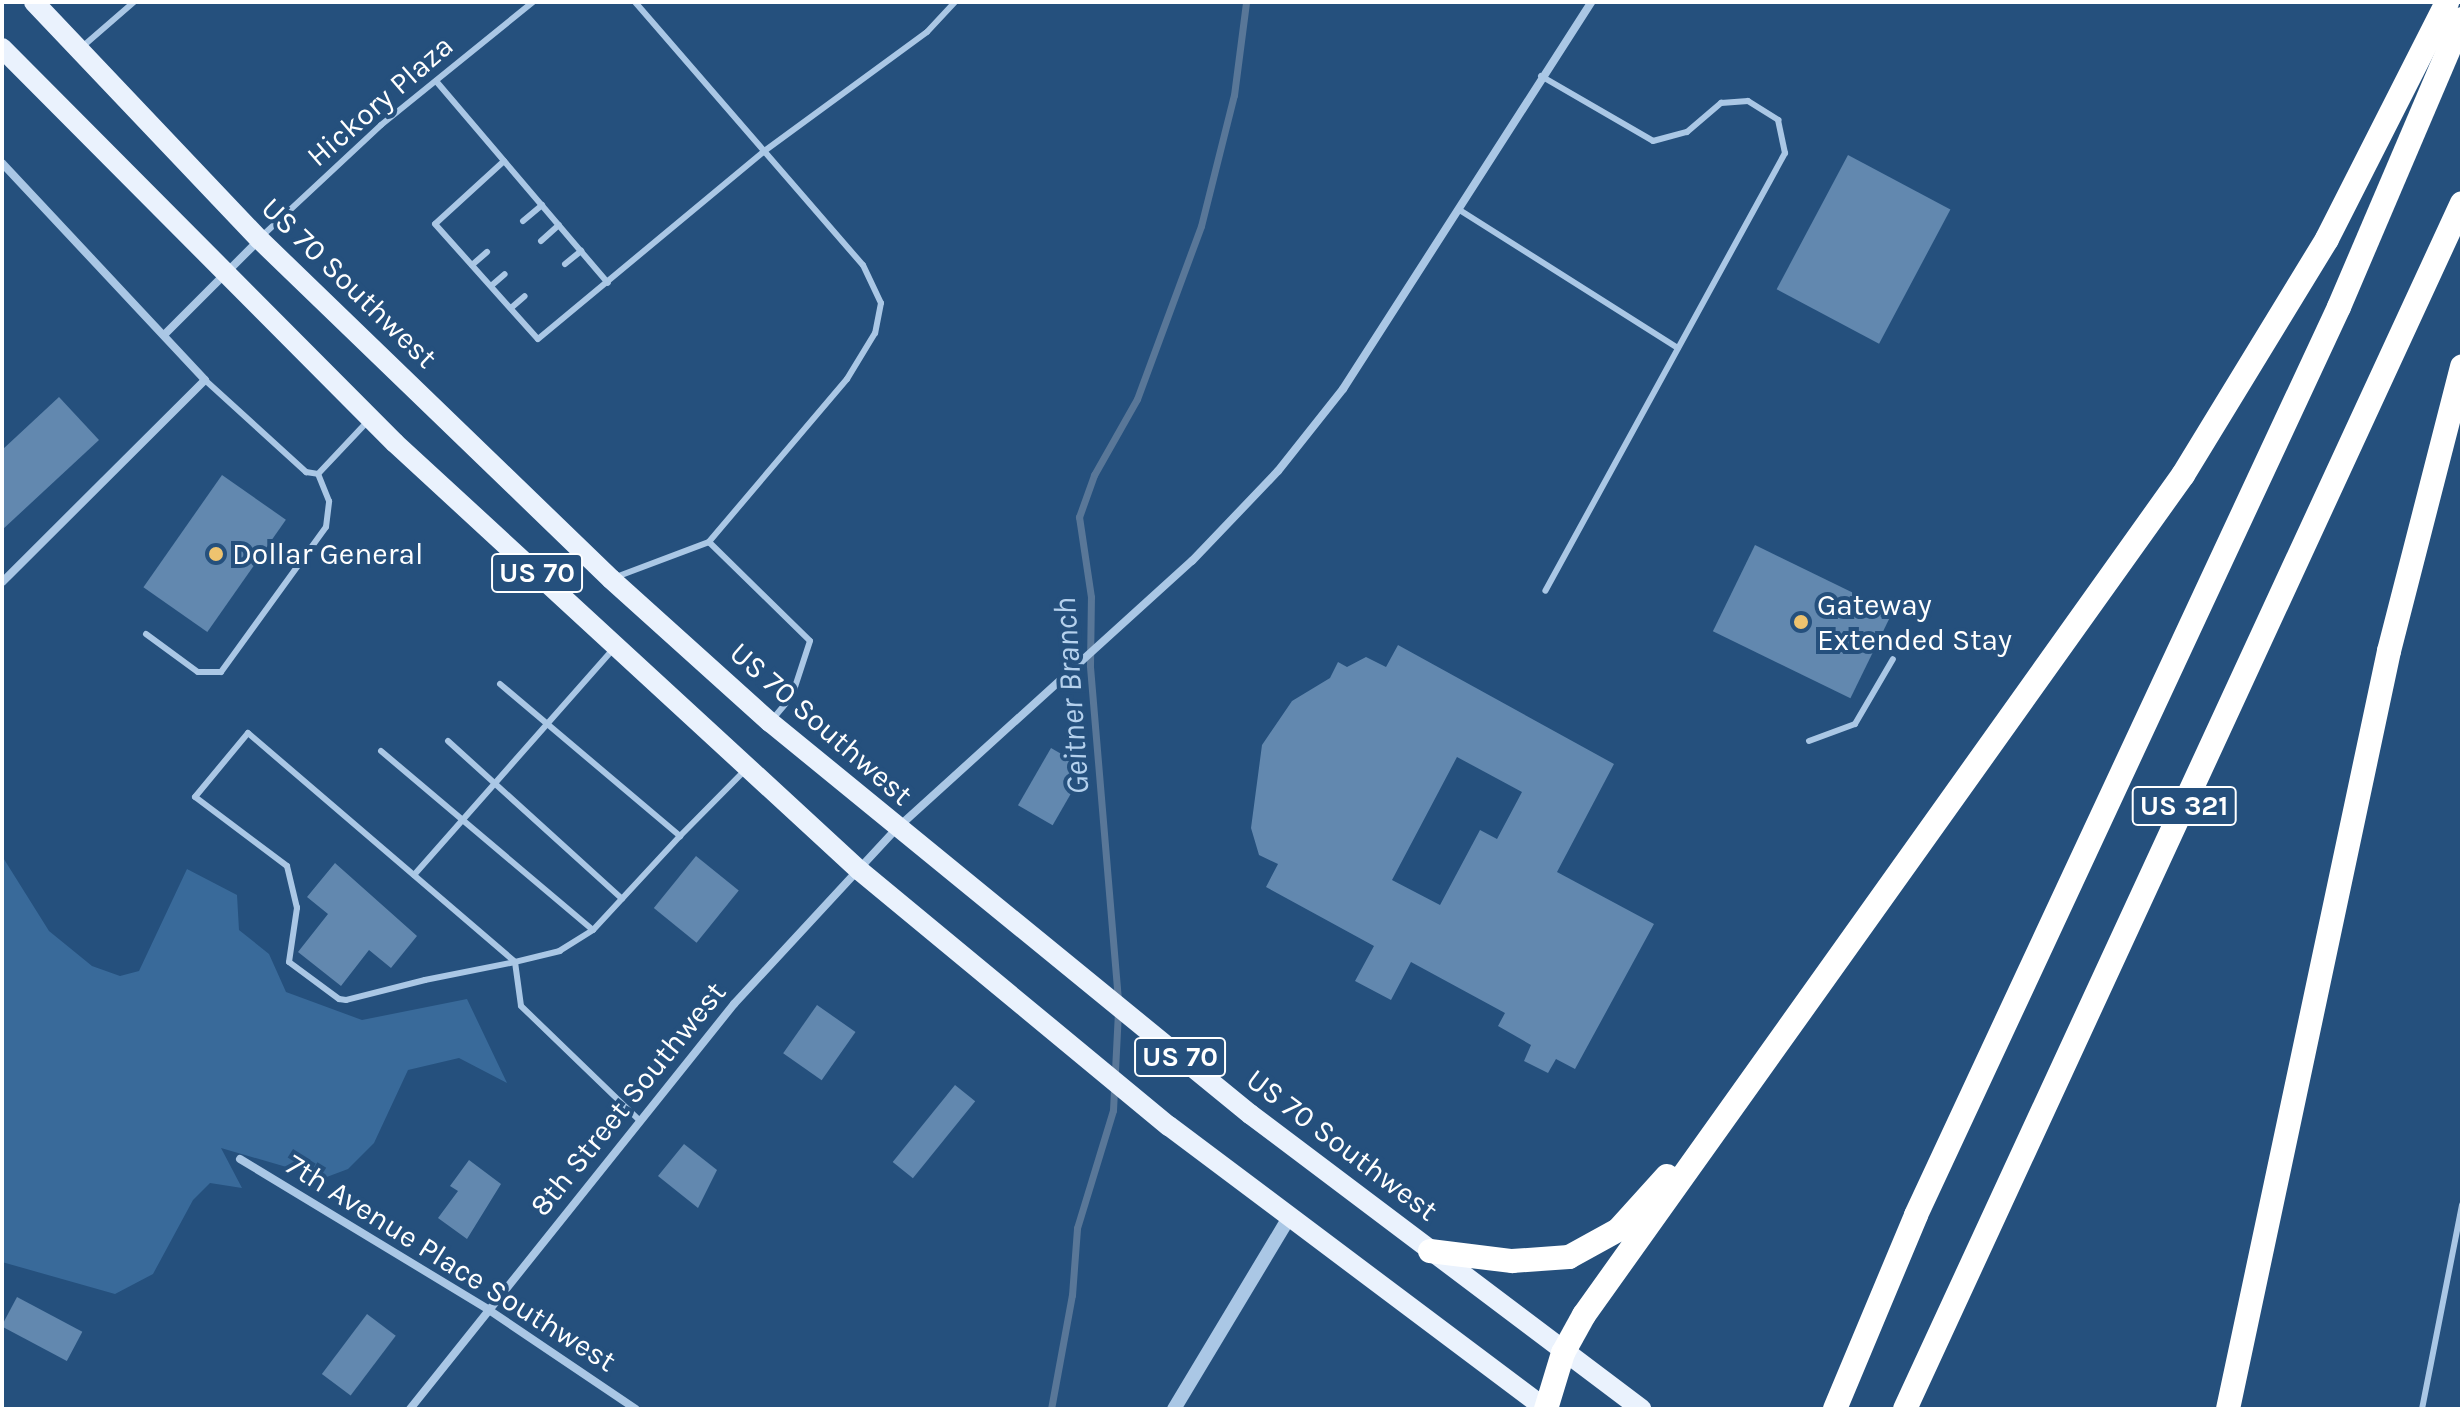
<!DOCTYPE html>
<html>
<head>
<meta charset="utf-8">
<style>
  body { margin:0 }
  #map { position:relative; width:2464px; height:1411px; overflow:hidden; background:#25507d; font-family:Karla,sans-serif }
  div>[style] { position:absolute }
  .green>* { inset:0; background:#396a9a }
  .stream>* { height:7px; margin:-3.5px; padding:0 3.5px; transform-origin:3.5px; border-radius:3.5px; background:#597798 }
  .building>* { inset:0; background:#6288af; transform-origin:0 0 }
  .service>* { height:6px; margin:-3px; padding:0 3px; transform-origin:3px; border-radius:3px; background:#aac7e5 }
  .minor>* { height:8px; margin:-4px; padding:0 4px; transform-origin:4px; border-radius:4px; background:#aac7e5 }
  .tertiary>* { height:14px; margin:-7px; padding:0 7px; transform-origin:7px; border-radius:7px; background:#aac7e5 }
  .primary>* { height:20px; margin:-10px; padding:0 10px; transform-origin:10px; border-radius:10px; background:#eaf2fd }
  .motorway>* { height:24px; margin:-12px; padding:0 12px; transform-origin:12px; border-radius:12px; background:#fff }
  .dots>* { width:22px; height:22px; translate:-50% -50%; box-sizing:border-box; border:4px solid #25507d; border-radius:50% }
  span { translate:-50% -50%; white-space:nowrap; text-align:center; line-height:1.15; -webkit-text-stroke:8px #25507d; paint-order:stroke }
  .shield-label span { padding:2px 6px; background:#25507d; border:2px solid; border-radius:6px; -webkit-text-stroke-width:0 }
  .shield-label { font-size:28px; color:#fff; font-weight:700 }
  .street-label { font-size:30px; color:#fff }
  .poi-label { font-size:30px; color:#fff }
  .left { translate:0 -50%; text-align:left }
  .water-label { font-size:32px; color:#b5d1ed; font-style:italic }
  .frame { position:absolute; inset:0; border:4px solid #fff; pointer-events:none }
</style>
</head>
<body>
<div id="map">
  <div class="green">
    <div style="clip-path:polygon(2px 856px,49px 931px,92px 966px,120px 976px,139px 971px,187px 869px,237px 895px,239px 930px,269px 954px,286px 992px,362px 1020px,467px 999px,507px 1083px,459px 1058px,408px 1070px,374px 1143px,348px 1169px,324px 1178px,221px 1148px,242px 1188px,210px 1183px,193px 1200px,153px 1274px,115px 1294px,2px 1262px)"></div>
  </div>
  <div class="stream">
    <div style="left:1118px;top:1000px;width:336px;rotate:-94.8deg"></div>
    <div style="left:1090px;top:665px;width:68px;rotate:-89.2deg"></div>
    <div style="left:1091px;top:597px;width:81px;rotate:-98.5deg"></div>
    <div style="left:1079px;top:517px;width:45px;rotate:-70.3deg"></div>
    <div style="left:1094px;top:475px;width:87px;rotate:-60.5deg"></div>
    <div style="left:1137px;top:399px;width:184px;rotate:-69.7deg"></div>
    <div style="left:1201px;top:226px;width:135px;rotate:-75.9deg"></div>
    <div style="left:1234px;top:95px;width:94px;rotate:-82.6deg"></div>
    <div style="left:1051px;top:1409px;width:116px;rotate:-79.6deg"></div>
    <div style="left:1072px;top:1295px;width:67px;rotate:-85.7deg"></div>
    <div style="left:1077px;top:1228px;width:123px;rotate:-73deg"></div>
    <div style="left:1113px;top:1110px;width:98px;rotate:-87.1deg"></div>
  </div>
  <div class="building">
    <div style="left:1848px;top:155px;width:116px;height:152px;rotate:28deg"></div>
    <div style="clip-path:polygon(59px 397px,99px 440px,2px 530px,2px 450px)"></div>
    <div style="left:222px;top:475px;width:78px;height:137px;rotate:35deg"></div>
    <div style="left:1755px;top:545px;width:153px;height:96px;rotate:26deg"></div>
    <div style="clip-path:polygon(evenodd,1398px 645px,1614px 764px,1557px 872px,1654px 924px,1575px 1069px,1556px 1059px,1548px 1073px,1524px 1061px,1531px 1045px,1498px 1026px,1505px 1013px,1411px 962px,1391px 1000px,1355px 981px,1374px 946px,1266px 887px,1278px 864px,1259px 855px,1251px 828px,1262px 745px,1292px 701px,1330px 678px,1338px 662px,1347px 667px,1366px 657px,1386px 667px,1398px 645px,1457px 757px,1522px 792px,1497px 839px,1480px 830px,1440px 905px,1392px 880px,1457px 757px)"></div>
    <div style="left:1051px;top:748px;width:40px;height:66px;rotate:30deg"></div>
    <div style="left:696px;top:856px;width:55px;height:67px;rotate:39deg"></div>
    <div style="clip-path:polygon(335px 863px,417px 936px,391px 968px,369px 950px,341px 986px,298px 952px,328px 914px,307px 897px)"></div>
    <div style="left:817px;top:1005px;width:47px;height:59px;rotate:35deg"></div>
    <div style="left:955px;top:1085px;width:26px;height:99px;rotate:39deg"></div>
    <div style="clip-path:polygon(684px 1144px,717px 1170px,698px 1208px,658px 1176px)"></div>
    <div style="clip-path:polygon(469px 1160px,501px 1184px,467px 1239px,438px 1218px,458px 1191px,450px 1186px)"></div>
    <div style="left:17px;top:1297px;width:74px;height:33px;rotate:28deg"></div>
    <div style="left:367px;top:1314px;width:36px;height:75px;rotate:37deg"></div>
  </div>
  <div class="service">
    <div style="left:635px;top:2px;width:348px;rotate:49.1deg"></div>
    <div style="left:863px;top:265px;width:42px;rotate:64.7deg"></div>
    <div style="left:881px;top:303px;width:31px;rotate:101deg"></div>
    <div style="left:875px;top:333px;width:54px;rotate:121.3deg"></div>
    <div style="left:847px;top:379px;width:214px;rotate:130.3deg"></div>
    <div style="left:82px;top:47px;width:69px;rotate:-40.9deg"></div>
    <div style="left:1541px;top:76px;width:129px;rotate:30.1deg"></div>
    <div style="left:1653px;top:141px;width:35px;rotate:-15deg"></div>
    <div style="left:1687px;top:132px;width:45px;rotate:-40.5deg"></div>
    <div style="left:1721px;top:103px;width:27px;rotate:-4deg"></div>
    <div style="left:1748px;top:101px;width:36px;rotate:32deg"></div>
    <div style="left:1778px;top:120px;width:34px;rotate:78deg"></div>
    <div style="left:1785px;top:153px;width:499px;rotate:118.7deg"></div>
    <div style="left:436px;top:81px;width:265px;rotate:49.6deg"></div>
    <div style="left:504px;top:161px;width:93px;rotate:137.6deg"></div>
    <div style="left:435px;top:224px;width:154px;rotate:48.2deg"></div>
    <div style="left:538px;top:339px;width:293px;rotate:-39.7deg"></div>
    <div style="left:763px;top:152px;width:203px;rotate:-36.2deg"></div>
    <div style="left:927px;top:32px;width:41px;rotate:-47deg"></div>
    <div style="left:1458px;top:209px;width:260px;rotate:32.3deg"></div>
    <div style="left:523px;top:221px;width:25px;rotate:-40deg"></div>
    <div style="left:262px;top:236px;width:163px;rotate:-43deg"></div>
    <div style="left:381px;top:125px;width:196px;rotate:-39deg"></div>
    <div style="left:541px;top:241px;width:24px;rotate:-42deg"></div>
    <div style="left:565px;top:264px;width:21px;rotate:-39deg"></div>
    <div style="left:472px;top:265px;width:20px;rotate:-41deg"></div>
    <div style="left:491px;top:286px;width:18px;rotate:-41deg"></div>
    <div style="left:511px;top:308px;width:18px;rotate:-41deg"></div>
    <div style="left:205px;top:380px;width:137px;rotate:42.3deg"></div>
    <div style="left:306px;top:472px;width:12px;rotate:9deg"></div>
    <div style="left:318px;top:474px;width:73px;rotate:-46.7deg"></div>
    <div style="left:616px;top:577px;width:99px;rotate:-20.6deg"></div>
    <div style="left:709px;top:542px;width:141px;rotate:44.4deg"></div>
    <div style="left:810px;top:641px;width:58px;rotate:108.1deg"></div>
    <div style="left:792px;top:696px;width:30px;rotate:130deg"></div>
    <div style="left:146px;top:634px;width:64px;rotate:36.2deg"></div>
    <div style="left:198px;top:672px;width:23px"></div>
    <div style="left:221px;top:672px;width:179px;rotate:-54.1deg"></div>
    <div style="left:326px;top:527px;width:26px;rotate:-83deg"></div>
    <div style="left:329px;top:501px;width:29px;rotate:-112deg"></div>
    <div style="left:500px;top:684px;width:236px;rotate:40.2deg"></div>
    <div style="left:680px;top:836px;width:128px;rotate:132.8deg"></div>
    <div style="left:593px;top:930px;width:39px;rotate:148deg"></div>
    <div style="left:560px;top:951px;width:46px;rotate:166.3deg"></div>
    <div style="left:515px;top:962px;width:92px;rotate:168.7deg"></div>
    <div style="left:425px;top:980px;width:81px;rotate:165.8deg"></div>
    <div style="left:346px;top:1000px;width:7px;rotate:-172deg"></div>
    <div style="left:339px;top:999px;width:62px;rotate:-143.5deg"></div>
    <div style="left:289px;top:962px;width:55px;rotate:-81.6deg"></div>
    <div style="left:297px;top:908px;width:43px;rotate:-103.4deg"></div>
    <div style="left:287px;top:866px;width:115px;rotate:-143.1deg"></div>
    <div style="left:195px;top:797px;width:83px;rotate:-50.4deg"></div>
    <div style="left:248px;top:733px;width:352px;rotate:40.6deg"></div>
    <div style="left:515px;top:962px;width:44px;rotate:82.2deg"></div>
    <div style="left:521px;top:1006px;width:164px;rotate:44deg"></div>
    <div style="left:448px;top:741px;width:235px;rotate:42.2deg"></div>
    <div style="left:1809px;top:741px;width:49px;rotate:-20.3deg"></div>
    <div style="left:1855px;top:724px;width:75px;rotate:-59.7deg"></div>
    <div style="left:381px;top:751px;width:277px;rotate:40.2deg"></div>
    <div style="left:680px;top:836px;width:93px;rotate:-45.4deg"></div>
    <div style="left:414px;top:875px;width:303px;rotate:-48.6deg"></div>
    <div style="left:2422px;top:1409px;width:208px;rotate:-78.9deg"></div>
  </div>
  <div class="minor">
    <div style="left:2px;top:163px;width:297px;rotate:46.9deg"></div>
    <div style="left:205px;top:380px;width:286px;rotate:135.1deg"></div>
    <div style="left:165px;top:334px;width:132px;rotate:-45deg"></div>
    <div style="left:240px;top:1159px;width:291px;rotate:31.2deg"></div>
    <div style="left:489px;top:1310px;width:177px;rotate:34deg"></div>
    <div style="left:410px;top:1409px;width:519px;rotate:-51.34deg"></div>
    <div style="left:734px;top:1004px;width:237px;rotate:-47.2deg"></div>
    <div style="left:895px;top:830px;width:401px;rotate:-42.2deg"></div>
    <div style="left:1192px;top:561px;width:124px;rotate:-46.3deg"></div>
    <div style="left:1278px;top:471px;width:105px;rotate:-51.6deg"></div>
    <div style="left:1343px;top:389px;width:460px;rotate:-57.3deg"></div>
  </div>
  <div class="tertiary">
    <div style="left:1174px;top:1409px;width:222px;rotate:-59deg"></div>
  </div>
  <div class="primary">
    <div style="left:34px;top:2px;width:327px;rotate:46.5deg"></div>
    <div style="left:259px;top:239px;width:489px;rotate:44deg"></div>
    <div style="left:611px;top:579px;width:214px;rotate:42deg"></div>
    <div style="left:770px;top:722px;width:620px;rotate:39.24deg"></div>
    <div style="left:1250px;top:1114px;width:490px;rotate:37deg"></div>
    <div style="left:2px;top:48px;width:557px;rotate:45.15deg"></div>
    <div style="left:395px;top:443px;width:631px;rotate:42.62deg"></div>
    <div style="left:859px;top:870px;width:402px;rotate:39.6deg"></div>
    <div style="left:1169px;top:1126px;width:471px;rotate:36.9deg"></div>
  </div>
  <div class="motorway">
    <div style="left:1430px;top:1251px;width:83px;rotate:7deg"></div>
    <div style="left:1512px;top:1261px;width:57px;rotate:-4deg"></div>
    <div style="left:1569px;top:1257px;width:56px;rotate:-28.9deg"></div>
    <div style="left:1618px;top:1230px;width:73px;rotate:-47.8deg"></div>
    <div style="left:1546px;top:1409px;width:59px;rotate:-73.1deg"></div>
    <div style="left:1563px;top:1353px;width:43px;rotate:-61.1deg"></div>
    <div style="left:1584px;top:1315px;width:1032px;rotate:-54.51deg"></div>
    <div style="left:2183px;top:475px;width:276px;rotate:-58.6deg"></div>
    <div style="left:2327px;top:239px;width:266px;rotate:-63.1deg"></div>
    <div style="left:1835px;top:1409px;width:210px;rotate:-67.3deg"></div>
    <div style="left:1916px;top:1215px;width:1002px;rotate:-65.02deg"></div>
    <div style="left:2339px;top:307px;width:313px;rotate:-66.9deg"></div>
    <div style="left:1905px;top:1409px;width:1328px;rotate:-65.21deg"></div>
    <div style="left:2228px;top:1409px;width:775px;rotate:-78.01deg"></div>
    <div style="left:2389px;top:651px;width:294px;rotate:-75.6deg"></div>
  </div>
  <div class="dots">
    <div style="left:216px;top:554px;background:#eec36f"></div>
    <div style="left:1801px;top:622px;background:#eec36f"></div>
  </div>
  <div class="shield-label">
    <span style="left:537px;top:573px">US 70</span>
    <span style="left:2184px;top:806px">US 321</span>
    <span style="left:1180px;top:1057px">US 70</span>
  </div>
  <div class="street-label">
    <span style="left:380px;top:101px;rotate:-41deg">Hickory Plaza</span>
    <span style="left:349px;top:283px;rotate:44deg">US 70 Southwest</span>
    <span style="left:821px;top:724px;rotate:41deg">US 70 Southwest</span>
    <span style="left:628px;top:1099px;rotate:-51deg">8th Street Southwest</span>
    <span style="left:1342px;top:1145px;rotate:37deg">US 70 Southwest</span>
    <span style="left:451px;top:1263px;rotate:32deg">7th Avenue Place Southwest</span>
  </div>
  <div class="poi-label">
    <span class="left" style="left:232px;top:554px">Dollar General</span>
    <span class="left" style="left:1817px;top:622px">Gateway<br>Extended Stay</span>
  </div>
  <div class="water-label">
    <span style="left:1072px;top:696px;rotate:-94deg">Geitner Branch</span>
  </div>
  <div class="frame"></div>
</div>
</body>
</html>
